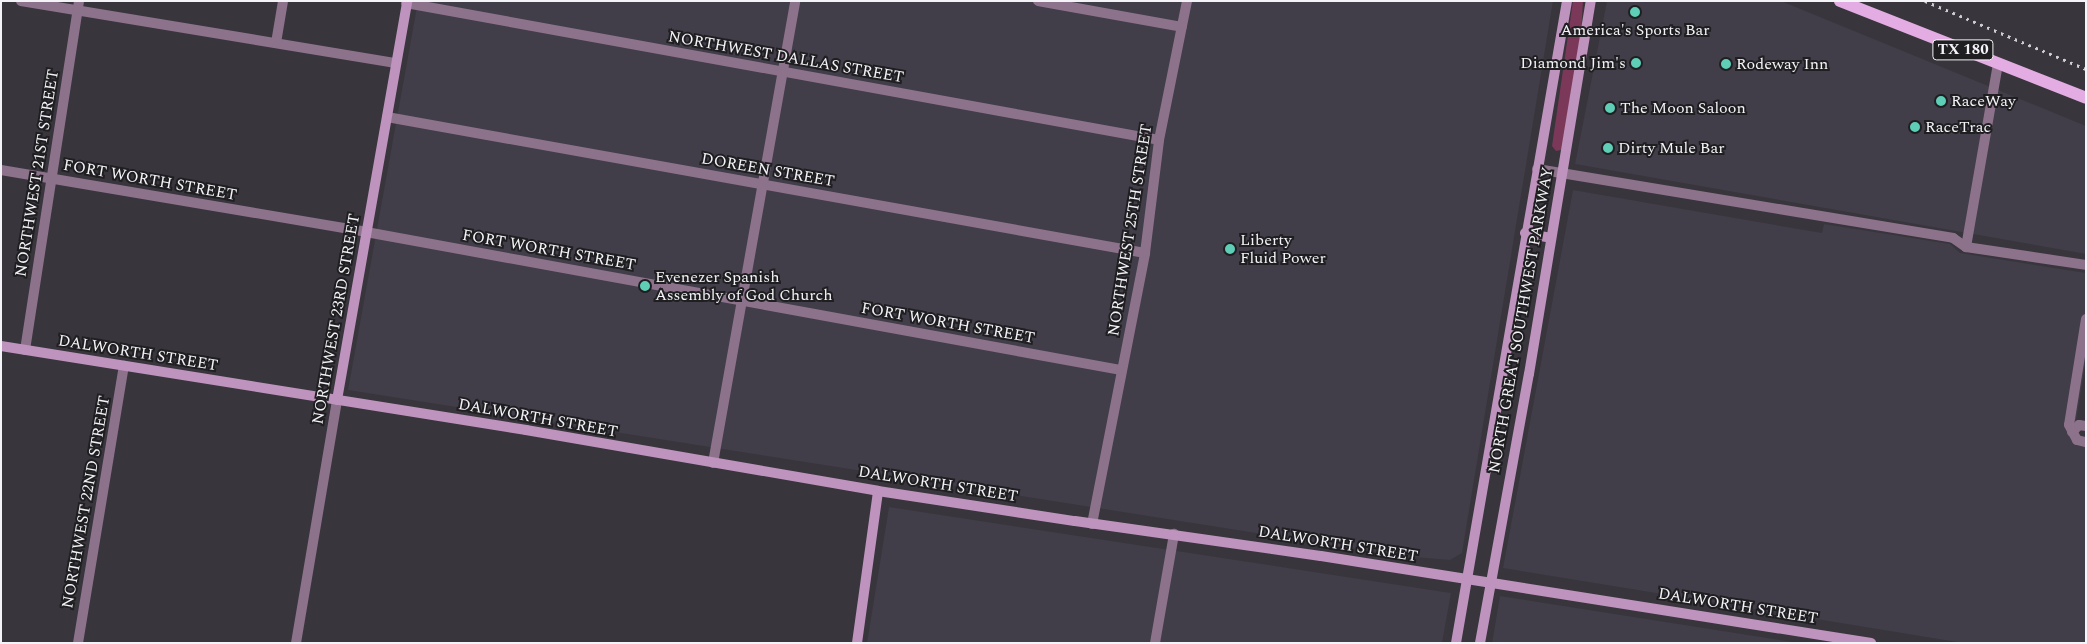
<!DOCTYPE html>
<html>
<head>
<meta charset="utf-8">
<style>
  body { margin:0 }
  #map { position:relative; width:2087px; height:644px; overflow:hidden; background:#38353c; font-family:Spectral,serif }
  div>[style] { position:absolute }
  .built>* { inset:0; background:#413d49 }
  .green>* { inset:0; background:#7b3858 }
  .street>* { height:10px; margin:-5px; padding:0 5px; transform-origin:5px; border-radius:5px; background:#8d728c }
  .secondary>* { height:10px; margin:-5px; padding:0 5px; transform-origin:5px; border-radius:5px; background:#be93bd }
  .primary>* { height:12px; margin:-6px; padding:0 6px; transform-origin:6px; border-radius:6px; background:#e3ace2 }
  .rail>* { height:2.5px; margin-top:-1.25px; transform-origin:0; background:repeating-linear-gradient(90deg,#cfcdd2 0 2.5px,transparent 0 7.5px) }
  .dots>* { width:14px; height:14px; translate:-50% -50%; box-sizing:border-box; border:2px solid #1f1e21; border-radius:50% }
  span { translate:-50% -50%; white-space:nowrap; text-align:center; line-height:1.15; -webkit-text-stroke:4px #1f1e21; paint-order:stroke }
  .shield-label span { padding:1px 4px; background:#1f1e21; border:1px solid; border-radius:4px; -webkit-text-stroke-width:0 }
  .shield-label { font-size:15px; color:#f4f3f7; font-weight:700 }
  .poi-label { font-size:16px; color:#f4f3f7 }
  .right { translate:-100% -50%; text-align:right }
  .left { translate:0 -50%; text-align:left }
  .street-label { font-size:16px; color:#f4f3f7 }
  .frame { position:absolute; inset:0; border:2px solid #f4f3f7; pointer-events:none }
</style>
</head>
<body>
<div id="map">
  <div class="built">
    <div style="clip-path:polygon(418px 1px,1553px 1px,1462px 553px,1450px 560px,1402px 556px,348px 390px)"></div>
    <div style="clip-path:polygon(1607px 1px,1781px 1px,2086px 126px,2086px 254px,1575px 164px)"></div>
    <div style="clip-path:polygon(1573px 190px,1822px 233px,1824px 224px,1950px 244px,1960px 253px,2086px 273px,2086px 359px,2073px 440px,2086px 445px,2086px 643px,1963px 643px,1503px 568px)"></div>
    <div style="clip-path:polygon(889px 507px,1451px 593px,1442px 643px,867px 643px)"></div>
    <div style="clip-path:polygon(1500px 596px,1799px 643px,1492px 643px)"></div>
  </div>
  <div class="green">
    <div style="clip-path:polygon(1573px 1px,1583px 1px,1580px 50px,1563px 146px,1561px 150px,1556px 151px,1552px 146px)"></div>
  </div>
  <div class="street">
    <div style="left:21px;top:1px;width:380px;rotate:9.4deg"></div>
    <div style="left:1038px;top:1px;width:146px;rotate:10.2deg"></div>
    <div style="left:406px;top:3px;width:765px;rotate:10.31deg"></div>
    <div style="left:276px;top:43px;width:43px;rotate:-80.5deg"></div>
    <div style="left:387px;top:117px;width:770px;rotate:10.17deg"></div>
    <div style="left:1537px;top:169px;width:422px;rotate:9.4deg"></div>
    <div style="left:1953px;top:238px;width:16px;rotate:35deg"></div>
    <div style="left:1966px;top:247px;width:121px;rotate:8.5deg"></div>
    <div style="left:1px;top:170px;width:370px;rotate:9.6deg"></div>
    <div style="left:366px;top:232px;width:768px;rotate:10.36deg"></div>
    <div style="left:1966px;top:247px;width:186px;rotate:-80.1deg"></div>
    <div style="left:2086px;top:319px;width:107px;rotate:99.1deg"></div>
    <div style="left:2069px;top:425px;width:17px;rotate:62deg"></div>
    <div style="left:2077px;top:440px;width:9px;rotate:13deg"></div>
    <div style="left:25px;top:350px;width:353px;rotate:-81.2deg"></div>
    <div style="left:2072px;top:432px;width:10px;rotate:-45deg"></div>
    <div style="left:2079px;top:425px;width:7px;rotate:8deg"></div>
    <div style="left:713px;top:463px;width:469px;rotate:-79.9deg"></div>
    <div style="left:1092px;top:524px;width:276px;rotate:-78.9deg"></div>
    <div style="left:1145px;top:253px;width:114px;rotate:-82.9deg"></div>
    <div style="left:1159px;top:140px;width:142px;rotate:-78.6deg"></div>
    <div style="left:78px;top:643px;width:281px;rotate:-80.6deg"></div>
    <div style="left:296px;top:643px;width:246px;rotate:-80.4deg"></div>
    <div style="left:1155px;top:643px;width:111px;rotate:-80.1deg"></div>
  </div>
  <div class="secondary">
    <div style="left:1525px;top:233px;width:26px;rotate:11deg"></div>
    <div style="left:1px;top:346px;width:532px;rotate:9.09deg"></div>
    <div style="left:526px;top:430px;width:357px;rotate:9.8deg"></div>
    <div style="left:878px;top:491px;width:199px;rotate:8.7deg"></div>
    <div style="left:1075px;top:521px;width:248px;rotate:8.1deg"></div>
    <div style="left:1321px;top:556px;width:557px;rotate:8.99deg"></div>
    <div style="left:337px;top:400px;width:405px;rotate:-80deg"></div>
    <div style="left:857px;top:643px;width:153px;rotate:-82.1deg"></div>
    <div style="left:1456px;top:643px;width:652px;rotate:-80.19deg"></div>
    <div style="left:1480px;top:643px;width:273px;rotate:-79.7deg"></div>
    <div style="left:1529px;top:374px;width:378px;rotate:-80.6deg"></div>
  </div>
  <div class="primary">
    <div style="left:1840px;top:1px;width:264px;rotate:21.5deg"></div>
  </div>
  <div class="rail">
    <div style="left:1925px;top:1px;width:175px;rotate:22.9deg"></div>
  </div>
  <div class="dots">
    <div style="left:1635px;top:12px;background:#5eceb7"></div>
    <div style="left:1636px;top:63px;background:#5eceb7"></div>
    <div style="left:1726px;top:64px;background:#5eceb7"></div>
    <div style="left:1941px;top:101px;background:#5eceb7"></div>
    <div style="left:1610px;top:108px;background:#5eceb7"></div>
    <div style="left:1915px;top:127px;background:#5eceb7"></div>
    <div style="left:1608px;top:148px;background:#5eceb7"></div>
    <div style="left:1230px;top:249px;background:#5eceb7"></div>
    <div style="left:645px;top:286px;background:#5eceb7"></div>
  </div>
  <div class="shield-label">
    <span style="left:1963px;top:50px">TX 180</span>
  </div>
  <div class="poi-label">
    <span style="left:1635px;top:30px">America's Sports Bar</span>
    <span class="right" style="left:1626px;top:63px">Diamond Jim's</span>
    <span class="left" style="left:1736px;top:64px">Rodeway Inn</span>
    <span class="left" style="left:1951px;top:101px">RaceWay</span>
    <span class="left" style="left:1620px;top:108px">The Moon Saloon</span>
    <span class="left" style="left:1925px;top:127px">RaceTrac</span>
    <span class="left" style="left:1618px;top:148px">Dirty Mule Bar</span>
    <span class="left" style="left:1240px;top:249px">Liberty<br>Fluid Power</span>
    <span class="left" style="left:655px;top:286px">Evenezer Spanish<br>Assembly of God Church</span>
  </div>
  <div class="street-label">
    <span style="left:786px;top:57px;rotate:10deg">NORTHWEST DALLAS STREET</span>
    <span style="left:768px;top:170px;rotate:10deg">DOREEN STREET</span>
    <span style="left:37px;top:173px;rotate:-81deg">NORTHWEST 21ST STREET</span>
    <span style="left:150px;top:180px;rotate:10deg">FORT WORTH STREET</span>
    <span style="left:1130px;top:230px;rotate:-81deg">NORTHWEST 25TH STREET</span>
    <span style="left:549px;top:250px;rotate:10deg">FORT WORTH STREET</span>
    <span style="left:336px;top:319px;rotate:-80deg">NORTHWEST 23RD STREET</span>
    <span style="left:1521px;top:320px;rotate:-80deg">NORTH GREAT SOUTHWEST PARKWAY</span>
    <span style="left:948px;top:323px;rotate:10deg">FORT WORTH STREET</span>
    <span style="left:138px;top:353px;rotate:9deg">DALWORTH STREET</span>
    <span style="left:538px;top:418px;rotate:10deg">DALWORTH STREET</span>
    <span style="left:938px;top:484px;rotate:9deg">DALWORTH STREET</span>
    <span style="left:86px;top:502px;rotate:-80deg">NORTHWEST 22ND STREET</span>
    <span style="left:1338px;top:544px;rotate:9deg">DALWORTH STREET</span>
    <span style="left:1738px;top:606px;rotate:9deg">DALWORTH STREET</span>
  </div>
  <div class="frame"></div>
</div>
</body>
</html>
